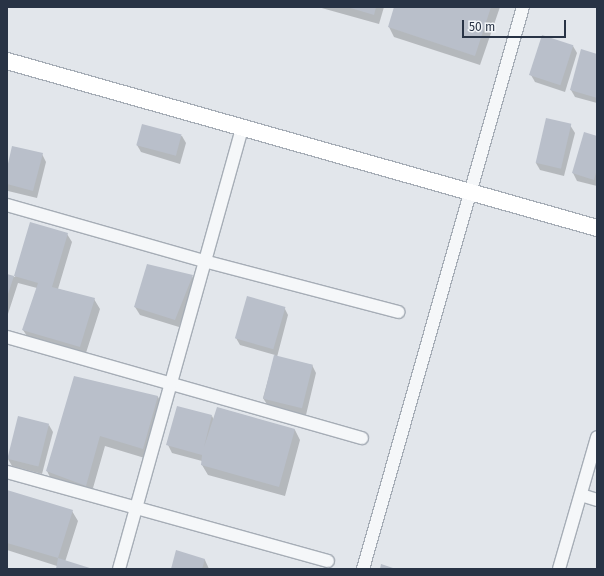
<!DOCTYPE html>
<html>
<head>
<meta charset="utf-8">
<style>
  body { margin:0 }
  #map { position:relative; width:604px; height:576px; overflow:hidden; background:#e2e6eb; font-family:"Fira Sans",sans-serif }
  div>[style] { position:absolute }
  .shadow>* { inset:0; background:#0003 }
  .building>* { inset:0; background:#b9bfca; transform-origin:0 0 }
  .roads { filter:drop-shadow(1px 0 #a6adb6) drop-shadow(-1px 0 #a6adb6) drop-shadow(0 1px #a6adb6) drop-shadow(0 -1px #a6adb6) }
  .street>* { height:12px; margin:-6px; padding:0 6px; transform-origin:6px; border-radius:6px; background:#f5f7f9 }
  .secondary>* { height:16px; margin:-8px; padding:0 8px; transform-origin:8px; border-radius:8px; background:#fff }
  span { translate:-50% -50%; white-space:nowrap; text-align:center; line-height:1.15; -webkit-text-stroke:4px #f2f5f8; paint-order:stroke }
  .frame { position:absolute; inset:0; border:8px solid #283345; pointer-events:none }
  .scale { position:absolute; left:462px; top:20px; width:104px; height:18px; box-sizing:border-box; border:2px solid #283345; border-top:0; padding-left:5px; font-size:12px; line-height:14px; white-space:nowrap; color:#283345; -webkit-text-stroke:3px #f2f5f8; paint-order:stroke }
</style>
</head>
<body>
<div id="map">
  <div class="shadow">
    <div style="clip-path:polygon(318px 7px,384px 7px,379px 24px)"></div>
    <div style="clip-path:polygon(395px 7px,500px 7px,480px 65px,394px 37px,389px 27px)"></div>
    <div style="clip-path:polygon(573px 46px,577px 53px,565px 92px,535px 82px,531px 75px)"></div>
    <div style="clip-path:polygon(597px 55px,597px 103px,575px 97px,571px 90px)"></div>
    <div style="clip-path:polygon(570px 125px,575px 133px,564px 176px,540px 170px,536px 163px)"></div>
    <div style="clip-path:polygon(182px 136px,186px 143px,180px 164px,141px 152px,137px 145px)"></div>
    <div style="clip-path:polygon(597px 137px,597px 186px,577px 181px,573px 173px)"></div>
    <div style="clip-path:polygon(42px 154px,46px 162px,37px 198px,8px 191px,7px 172px)"></div>
    <div style="clip-path:polygon(31px 224px,67px 234px,72px 242px,58px 289px,94px 299px,100px 309px,85px 356px,29px 339px,23px 330px,37px 288px,18px 283px,7px 317px,7px 275px,15px 277px)"></div>
    <div style="clip-path:polygon(192px 276px,196px 283px,179px 327px,140px 315px,135px 307px)"></div>
    <div style="clip-path:polygon(284px 307px,288px 315px,277px 357px,312px 365px,316px 373px,306px 415px,268px 406px,263px 398px,275px 355px,240px 345px,236px 338px)"></div>
    <div style="clip-path:polygon(75px 377px,158px 397px,164px 407px,148px 459px,105px 446px,91px 495px,52px 481px,47px 471px)"></div>
    <div style="clip-path:polygon(218px 408px,295px 430px,300px 440px,285px 496px,208px 475px,202px 465px,202px 461px,172px 453px,168px 445px,212px 416px,214px 420px)"></div>
    <div style="clip-path:polygon(49px 425px,53px 432px,42px 474px,12px 466px,8px 459px)"></div>
    <div style="clip-path:polygon(7px 491px,72px 511px,78px 521px,65px 562px,90px 569px,57px 569px,57px 566px,7px 550px)"></div>
    <div style="clip-path:polygon(177px 552px,205px 560px,209px 569px,172px 569px)"></div>
  </div>
  <div class="building">
    <div style="clip-path:polygon(347px 7px,376px 7px,374px 15px)"></div>
    <div style="clip-path:polygon(394px 7px,491px 7px,475px 56px,388px 27px)"></div>
    <div style="left:542px;top:35px;width:33px;height:42px;rotate:18deg"></div>
    <div style="clip-path:polygon(581px 49px,597px 54px,597px 98px,570px 90px)"></div>
    <div style="left:546px;top:118px;width:26px;height:46px;rotate:13deg"></div>
    <div style="left:142px;top:124px;width:41px;height:22px;rotate:15deg"></div>
    <div style="clip-path:polygon(584px 132px,597px 136px,597px 169px,594px 180px,572px 173px)"></div>
    <div style="clip-path:polygon(12px 146px,43px 153px,33px 191px,7px 184px,7px 168px)"></div>
    <div style="clip-path:polygon(30px 222px,68px 233px,52px 287px,95px 298px,80px 347px,22px 330px,38px 283px,14px 276px)"></div>
    <div style="clip-path:polygon(147px 264px,193px 275px,175px 320px,134px 307px)"></div>
    <div style="clip-path:polygon(7px 274px,14px 276px,7px 297px)"></div>
    <div style="left:247px;top:296px;width:40px;height:44px;rotate:16deg"></div>
    <div style="left:274px;top:355px;width:40px;height:45px;rotate:14deg"></div>
    <div style="clip-path:polygon(74px 376px,158px 396px,143px 449px,100px 436px,86px 486px,46px 471px)"></div>
    <div style="clip-path:polygon(177px 406px,212px 415px,204px 447px,217px 407px,295px 429px,279px 487px,201px 465px,202px 455px,166px 445px)"></div>
    <div style="left:18px;top:416px;width:32px;height:44px;rotate:14deg"></div>
    <div style="clip-path:polygon(7px 490px,73px 510px,58px 558px,93px 569px,56px 569px,58px 558px,7px 543px)"></div>
    <div style="clip-path:polygon(176px 550px,205px 559px,202px 569px,171px 569px)"></div>
    <div style="clip-path:polygon(381px 564px,396px 569px,380px 569px)"></div>
  </div>
  <div class="roads">
    <div class="street">
      <div style="left:7px;top:205px;width:205px;rotate:15.9deg"></div>
      <div style="left:204px;top:261px;width:201px;rotate:14.7deg"></div>
      <div style="left:7px;top:337px;width:369px;rotate:15.9deg"></div>
      <div style="left:7px;top:472px;width:333px;rotate:15.5deg"></div>
      <div style="left:581px;top:495px;width:17px;rotate:17deg"></div>
      <div style="left:119px;top:569px;width:458px;rotate:-74.4deg"></div>
      <div style="left:363px;top:569px;width:584px;rotate:-74.11deg"></div>
      <div style="left:559px;top:569px;width:137px;rotate:-73.9deg"></div>
    </div>
    <div class="secondary">
      <div style="left:7px;top:61px;width:613px;rotate:15.8deg"></div>
    </div>
  </div>
  <div class="frame"></div>
  <div class="scale">50 m</div>
</div>
</body>
</html>
